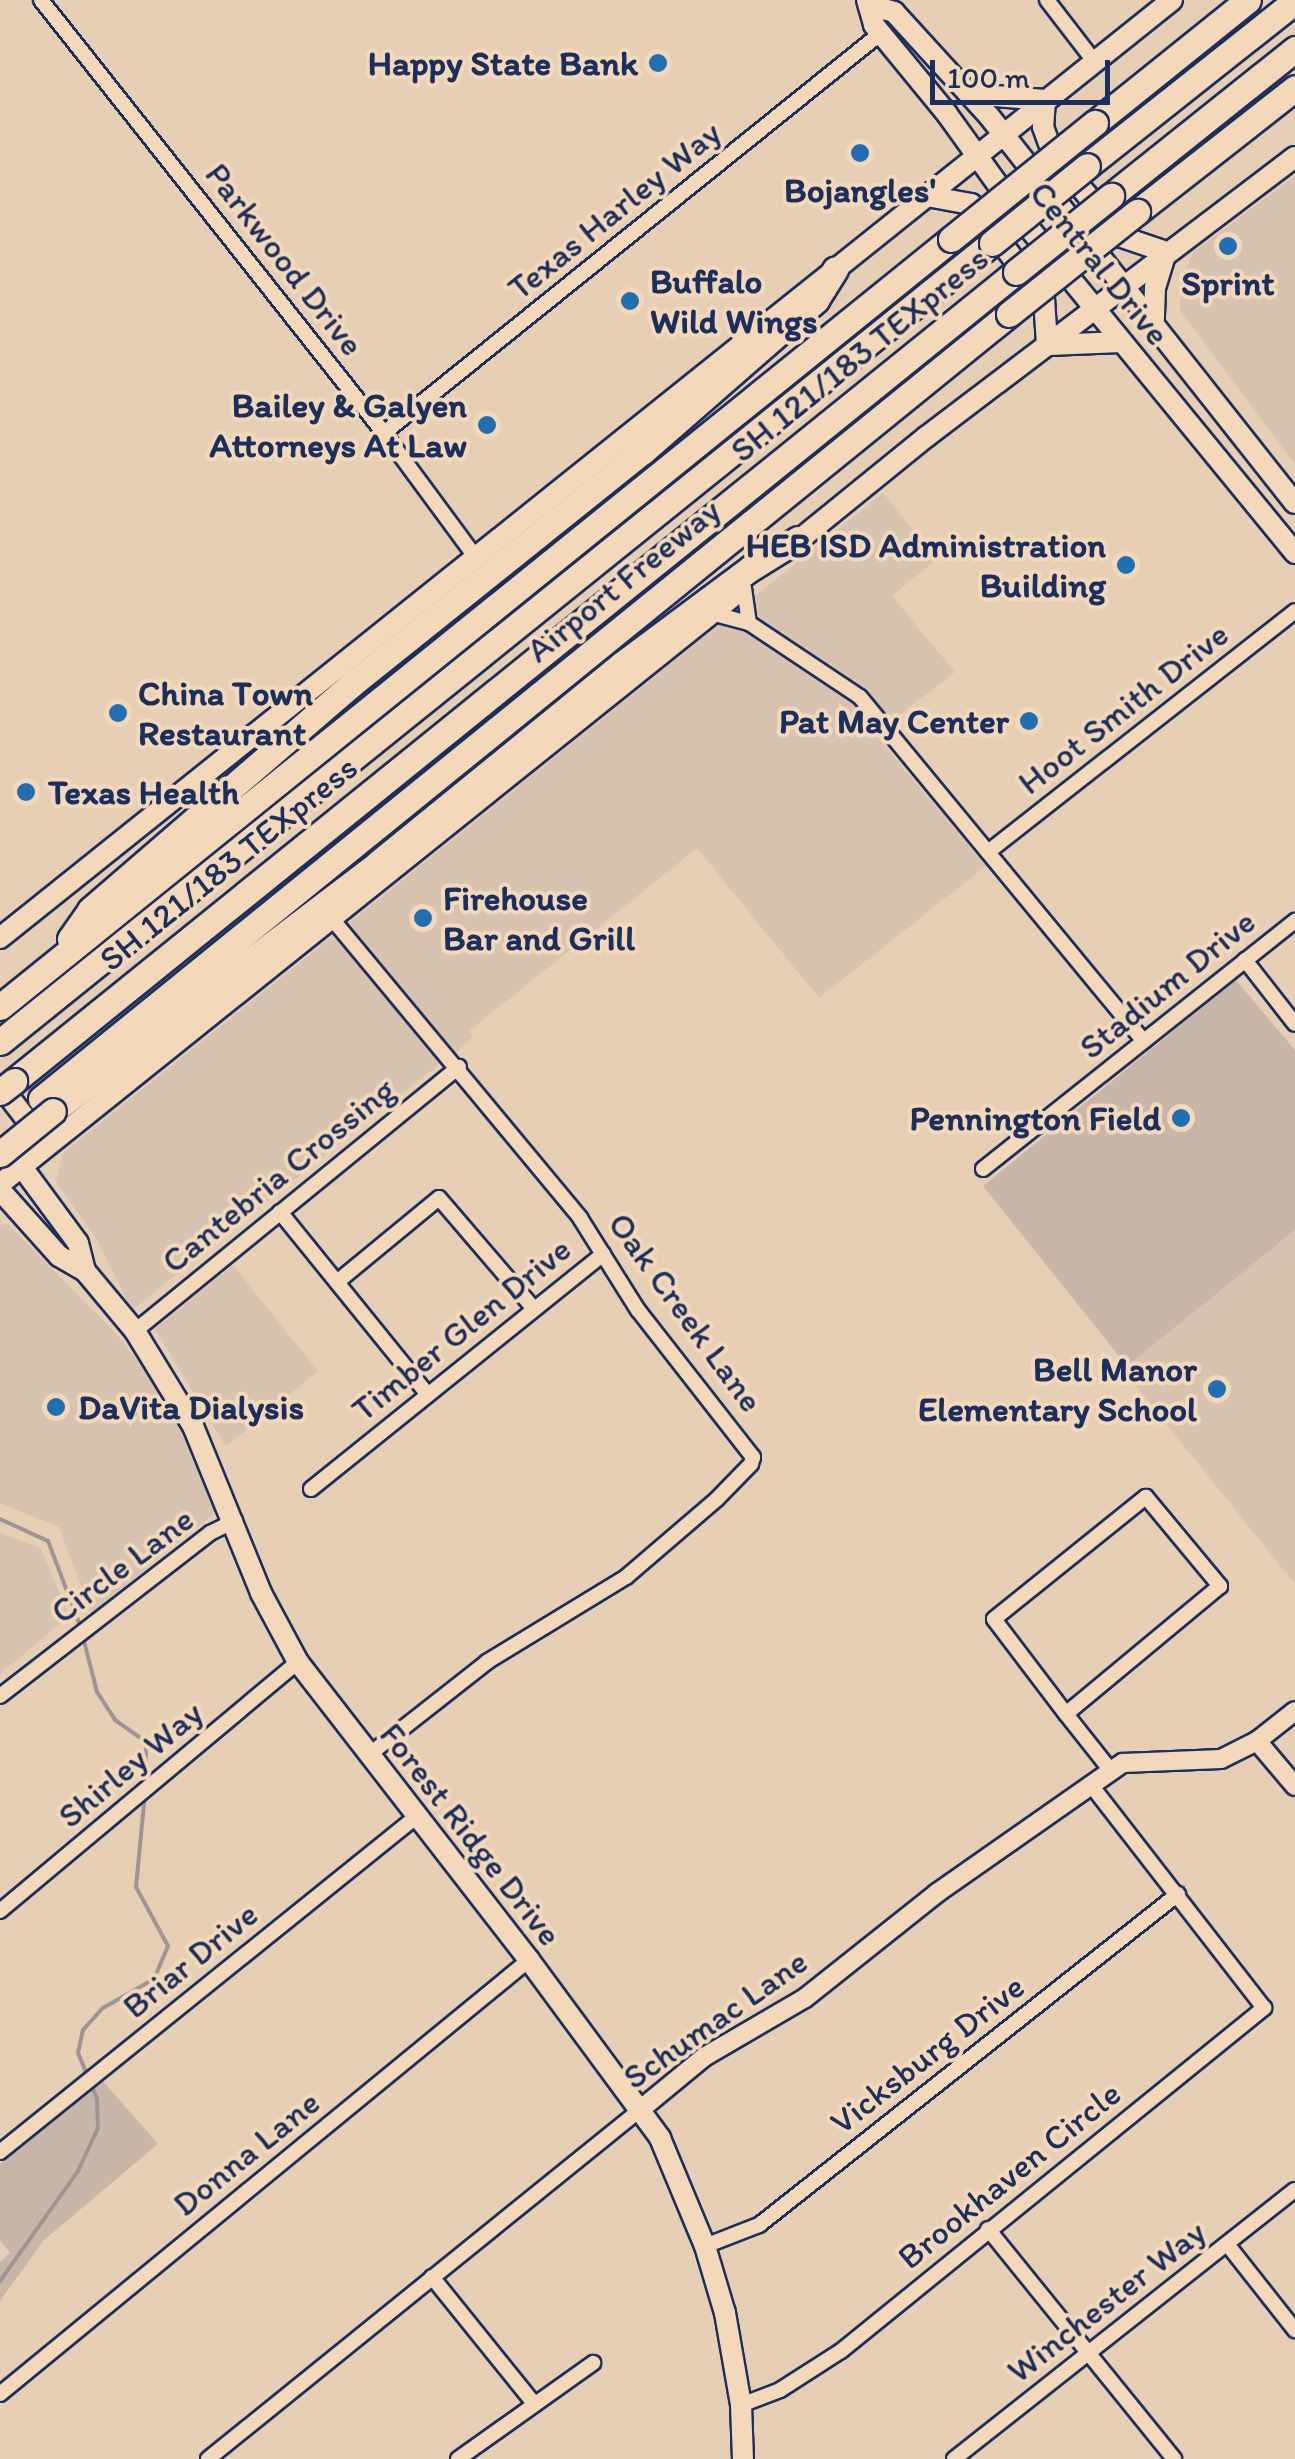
<!DOCTYPE html>
<html>
<head>
<meta charset="utf-8">
<style>
  body { margin:0 }
  #map { position:relative; width:1295px; height:2459px; overflow:hidden; background:#e6cfb5; font-family:Itim,sans-serif }
  div>[style] { position:absolute }
  .built>* { inset:0; background:#d7c3af }
  .green>* { inset:0; background:#c8b7a8 }
  .stream>* { height:4px; margin:-2px; padding:0 2px; transform-origin:2px; border-radius:2px; background:#9e9695 }
  .roads { filter:drop-shadow(2px 0 #1b2f5e) drop-shadow(-2px 0 #1b2f5e) drop-shadow(0 2px #1b2f5e) drop-shadow(0 -2px #1b2f5e) }
  .minor>* { height:14px; margin:-7px; padding:0 7px; transform-origin:7px; border-radius:7px; background:#f3d9ba }
  .tertiary>* { height:18px; margin:-9px; padding:0 9px; transform-origin:9px; border-radius:9px; background:#f3d9ba }
  .secondary>* { height:20px; margin:-10px; padding:0 10px; transform-origin:10px; border-radius:10px; background:#f3d9ba }
  .motorway>* { height:25px; margin:-12.5px; padding:0 12.5px; transform-origin:12.5px; border-radius:12.5px; background:#f3d9ba }
  .bridges { filter:drop-shadow(2px 0 #1b2f5e) drop-shadow(-2px 0 #1b2f5e) drop-shadow(0 2px #1b2f5e) drop-shadow(0 -2px #1b2f5e) }
  .motorway-bridge>* { height:25px; margin:-12.5px; padding:0 12.5px; transform-origin:12.5px; border-radius:12.5px; background:#f3d9ba }
  .dots>* { width:28px; height:28px; translate:-50% -50%; box-sizing:border-box; border:5px solid #f3d9ba; border-radius:50% }
  span { translate:-50% -50%; white-space:nowrap; text-align:center; line-height:1.15; -webkit-text-stroke:8px #f3d9ba; paint-order:stroke }
  .poi-label { font-size:35px; color:#1b2f5e; font-weight:700 }
  .right { translate:-100% -50%; text-align:right }
  .left { translate:0 -50%; text-align:left }
  .street-label { font-size:35px; color:#1b2f5e }
  .scale { position:absolute; left:930px; top:60px; width:180px; height:45px; box-sizing:border-box; border:5px solid #1b2f5e; border-top:0; padding-left:12px; font-size:30px; line-height:35px; white-space:nowrap; color:#1b2f5e; -webkit-text-stroke:8px #f3d9ba; paint-order:stroke }
</style>
</head>
<body>
<div id="map">
  <div class="built">
    <div style="clip-path:polygon(1295px 176px,1295px 464px,1180px 310px,1182px 279px,1193px 252px)"></div>
    <div style="clip-path:polygon(883px 493px,937px 559px,892px 596px,955px 672px,875px 734px,986px 866px,819px 998px,697px 848px,469px 1031px,473px 1037px,132px 1310px,96px 1238px,56px 1182px,63px 1153px)"></div>
    <div style="clip-path:polygon(8px 1224px,120px 1338px,163px 1395px,197px 1459px,216px 1512px,91px 1613px,59px 1527px,0 1503px,0 1225px)"></div>
    <div style="clip-path:polygon(1295px 1230px,1295px 1584px,1122px 1369px)"></div>
    <div style="clip-path:polygon(233px 1265px,318px 1371px,226px 1447px,155px 1329px)"></div>
    <div style="clip-path:polygon(0 1533px,41px 1548px,69px 1616px,0 1674px)"></div>
  </div>
  <div class="green">
    <div style="clip-path:polygon(1236px 980px,1295px 1050px,1295px 1230px,1127px 1366px,983px 1186px)"></div>
    <div style="clip-path:polygon(103px 2081px,158px 2144px,44px 2240px,0 2301px,0 2262px,10px 2253px,0 2240px,0 2164px)"></div>
  </div>
  <div class="stream">
    <div style="left:0;top:1519px;width:53px;rotate:24.6deg"></div>
    <div style="left:48px;top:1541px;width:93px;rotate:69.2deg"></div>
    <div style="left:83px;top:1637px;width:57px;rotate:75.7deg"></div>
    <div style="left:97px;top:1692px;width:33px;rotate:57deg"></div>
    <div style="left:115px;top:1720px;width:38px;rotate:35deg"></div>
    <div style="left:146px;top:1742px;width:43px;rotate:91.3deg"></div>
    <div style="left:0;top:2281px;width:135px;rotate:-54.7deg"></div>
    <div style="left:78px;top:2171px;width:47px;rotate:-65.1deg"></div>
    <div style="left:98px;top:2128px;width:29px;rotate:-92deg"></div>
    <div style="left:97px;top:2099px;width:50px;rotate:-112.4deg"></div>
    <div style="left:78px;top:2053px;width:24px;rotate:-78deg"></div>
    <div style="left:83px;top:2030px;width:30px;rotate:-48deg"></div>
    <div style="left:103px;top:2008px;width:59px;rotate:-29.6deg"></div>
    <div style="left:154px;top:1979px;width:36px;rotate:-67deg"></div>
    <div style="left:168px;top:1946px;width:67px;rotate:-118.5deg"></div>
    <div style="left:136px;top:1887px;width:93px;rotate:-84.5deg"></div>
  </div>
  <div class="roads">
    <div class="minor">
      <div style="left:41px;top:0;width:552px;rotate:51.62deg"></div>
      <div style="left:384px;top:433px;width:157px;rotate:53.6deg"></div>
      <div style="left:1047px;top:0;width:77px;rotate:52.4deg"></div>
      <div style="left:384px;top:433px;width:638px;rotate:-38.83deg"></div>
      <div style="left:744px;top:588px;width:35px;rotate:82deg"></div>
      <div style="left:711px;top:613px;width:39px;rotate:15deg"></div>
      <div style="left:749px;top:623px;width:133px;rotate:33.7deg"></div>
      <div style="left:860px;top:697px;width:446px;rotate:50.5deg"></div>
      <div style="left:988px;top:852px;width:390px;rotate:-38.1deg"></div>
      <div style="left:333px;top:920px;width:387px;rotate:50.3deg"></div>
      <div style="left:580px;top:1218px;width:109px;rotate:57.8deg"></div>
      <div style="left:638px;top:1310px;width:187px;rotate:52deg"></div>
      <div style="left:753px;top:1457px;width:7px;rotate:106deg"></div>
      <div style="left:751px;top:1464px;width:49px;rotate:134.2deg"></div>
      <div style="left:717px;top:1499px;width:120px;rotate:139.4deg"></div>
      <div style="left:626px;top:1577px;width:163px;rotate:148.6deg"></div>
      <div style="left:487px;top:1662px;width:150px;rotate:141.8deg"></div>
      <div style="left:1245px;top:960px;width:81px;rotate:52deg"></div>
      <div style="left:983px;top:1169px;width:399px;rotate:-38.5deg"></div>
      <div style="left:280px;top:1212px;width:235px;rotate:51deg"></div>
      <div style="left:337px;top:1282px;width:132px;rotate:-39.5deg"></div>
      <div style="left:439px;top:1198px;width:146px;rotate:49.4deg"></div>
      <div style="left:135px;top:1331px;width:418px;rotate:-39.2deg"></div>
      <div style="left:311px;top:1489px;width:375px;rotate:-38.8deg"></div>
      <div style="left:1146px;top:1497px;width:116px;rotate:50.3deg"></div>
      <div style="left:1220px;top:1586px;width:200px;rotate:140.3deg"></div>
      <div style="left:1066px;top:1714px;width:119px;rotate:-127.2deg"></div>
      <div style="left:994px;top:1619px;width:195px;rotate:-38.8deg"></div>
      <div style="left:0;top:1696px;width:266px;rotate:-37.8deg"></div>
      <div style="left:210px;top:1533px;width:28px;rotate:-26deg"></div>
      <div style="left:1066px;top:1714px;width:74px;rotate:51.6deg"></div>
      <div style="left:0;top:1911px;width:388px;rotate:-39.9deg"></div>
      <div style="left:0;top:2152px;width:536px;rotate:-38.86deg"></div>
      <div style="left:988px;top:2229px;width:296px;rotate:51deg"></div>
      <div style="left:1227px;top:2244px;width:110px;rotate:51.7deg"></div>
      <div style="left:705px;top:2246px;width:58px;rotate:-21.3deg"></div>
      <div style="left:759px;top:2225px;width:534px;rotate:-38.31deg"></div>
      <div style="left:432px;top:2277px;width:161px;rotate:51.1deg"></div>
      <div style="left:0;top:2394px;width:684px;rotate:-39.37deg"></div>
      <div style="left:741px;top:2405px;width:42px;rotate:-21deg"></div>
      <div style="left:780px;top:2390px;width:72px;rotate:-32.6deg"></div>
      <div style="left:841px;top:2351px;width:545px;rotate:-39.04deg"></div>
      <div style="left:1264px;top:2008px;width:281px;rotate:-127.8deg"></div>
      <div style="left:208px;top:2459px;width:557px;rotate:-38.95deg"></div>
      <div style="left:458px;top:2459px;width:166px;rotate:-35.4deg"></div>
      <div style="left:954px;top:2459px;width:434px;rotate:-38.3deg"></div>
    </div>
    <div class="tertiary">
      <div style="left:1257px;top:1741px;width:59px;rotate:49.8deg"></div>
      <div style="left:641px;top:2109px;width:82px;rotate:-39.5deg"></div>
      <div style="left:704px;top:2057px;width:117px;rotate:-30.3deg"></div>
      <div style="left:805px;top:1998px;width:169px;rotate:-38.5deg"></div>
      <div style="left:937px;top:1893px;width:227px;rotate:-35deg"></div>
      <div style="left:1123px;top:1763px;width:98px;rotate:-2.3deg"></div>
      <div style="left:1221px;top:1759px;width:40px;rotate:-26.6deg"></div>
      <div style="left:1257px;top:1741px;width:48px;rotate:-38.3deg"></div>
    </div>
    <div class="secondary">
      <div style="left:867px;top:0;width:26px;rotate:74deg"></div>
      <div style="left:874px;top:25px;width:115px;rotate:50.6deg"></div>
      <div style="left:947px;top:114px;width:140px;rotate:54.3deg"></div>
      <div style="left:1029px;top:228px;width:420px;rotate:50.7deg"></div>
      <div style="left:872px;top:6px;width:23px;rotate:15deg"></div>
      <div style="left:894px;top:12px;width:141px;rotate:47.6deg"></div>
      <div style="left:989px;top:116px;width:493px;rotate:51.7deg"></div>
      <div style="left:970px;top:94px;width:75px;rotate:4.6deg"></div>
      <div style="left:1045px;top:100px;width:27px;rotate:94deg"></div>
      <div style="left:1043px;top:127px;width:29px;rotate:70deg"></div>
      <div style="left:1053px;top:154px;width:108px;rotate:50.3deg"></div>
      <div style="left:1122px;top:237px;width:46px;rotate:18.8deg"></div>
      <div style="left:1166px;top:252px;width:37px;rotate:107deg"></div>
      <div style="left:1155px;top:287px;width:34px;rotate:92deg"></div>
      <div style="left:927px;top:196px;width:45px;rotate:10.3deg"></div>
      <div style="left:971px;top:204px;width:119px;rotate:52.2deg"></div>
      <div style="left:1044px;top:298px;width:47px;rotate:86.3deg"></div>
      <div style="left:1049px;top:345px;width:72px;rotate:-2.4deg"></div>
      <div style="left:788px;top:549px;width:178px;rotate:-39.1deg"></div>
      <div style="left:926px;top:437px;width:463px;rotate:-37.2deg"></div>
      <div style="left:0;top:938px;width:1501px;rotate:-38.67deg"></div>
      <div style="left:0;top:1085px;width:49px;rotate:52.4deg"></div>
      <div style="left:30px;top:1124px;width:19px;rotate:21deg"></div>
      <div style="left:16px;top:1159px;width:104px;rotate:53.6deg"></div>
      <div style="left:78px;top:1243px;width:29px;rotate:76deg"></div>
      <div style="left:0;top:1184px;width:943px;rotate:-38.72deg"></div>
      <div style="left:0;top:1190px;width:89px;rotate:48.2deg"></div>
      <div style="left:59px;top:1256px;width:30px;rotate:30deg"></div>
      <div style="left:85px;top:1271px;width:78px;rotate:50.2deg"></div>
      <div style="left:135px;top:1331px;width:111px;rotate:58.6deg"></div>
      <div style="left:193px;top:1426px;width:180px;rotate:67.8deg"></div>
      <div style="left:261px;top:1593px;width:78px;rotate:61.8deg"></div>
      <div style="left:298px;top:1662px;width:377px;rotate:52.2deg"></div>
      <div style="left:529px;top:1960px;width:221px;rotate:53.6deg"></div>
      <div style="left:660px;top:2138px;width:117px;rotate:67.4deg"></div>
      <div style="left:705px;top:2246px;width:70px;rotate:73.4deg"></div>
      <div style="left:725px;top:2313px;width:93px;rotate:80.1deg"></div>
      <div style="left:741px;top:2405px;width:54px;rotate:87.9deg"></div>
    </div>
    <div class="motorway">
      <div style="left:1095px;top:123px;width:196px;rotate:-38.8deg"></div>
      <div style="left:1087px;top:166px;width:265px;rotate:-38.4deg"></div>
      <div style="left:1111px;top:196px;width:236px;rotate:-38.6deg"></div>
      <div style="left:1137px;top:212px;width:201px;rotate:-38.1deg"></div>
      <div style="left:70px;top:939px;width:35px;rotate:-55deg"></div>
      <div style="left:90px;top:910px;width:346px;rotate:-40.8deg"></div>
      <div style="left:352px;top:684px;width:371px;rotate:-38.7deg"></div>
      <div style="left:642px;top:452px;width:231px;rotate:-41.1deg"></div>
      <div style="left:816px;top:300px;width:36px;rotate:-58deg"></div>
      <div style="left:0;top:1007px;width:1222px;rotate:-38.92deg"></div>
      <div style="left:0;top:1042px;width:1274px;rotate:-38.85deg"></div>
      <div style="left:14px;top:1081px;width:1288px;rotate:-38.92deg"></div>
      <div style="left:41px;top:1099px;width:1246px;rotate:-39.04deg"></div>
      <div style="left:53px;top:1111px;width:409px;rotate:-37.3deg"></div>
      <div style="left:378px;top:863px;width:315px;rotate:-39.2deg"></div>
      <div style="left:622px;top:664px;width:161px;rotate:-36.7deg"></div>
      <div style="left:751px;top:568px;width:55px;rotate:-31.7deg"></div>
    </div>
  </div>
  <div class="bridges">
    <div class="motorway-bridge">
      <div style="left:951px;top:239px;width:185px;rotate:-38.9deg"></div>
      <div style="left:992px;top:243px;width:122px;rotate:-39deg"></div>
      <div style="left:1016px;top:272px;width:122px;rotate:-38.7deg"></div>
      <div style="left:1009px;top:314px;width:164px;rotate:-38.6deg"></div>
      <div style="left:0;top:1092px;width:18px;rotate:-38deg"></div>
      <div style="left:0;top:1154px;width:68px;rotate:-39.1deg"></div>
    </div>
  </div>
  <div class="dots">
    <div style="left:658px;top:63px;background:#1f6fb2"></div>
    <div style="left:860px;top:153px;background:#1f6fb2"></div>
    <div style="left:1228px;top:246px;background:#1f6fb2"></div>
    <div style="left:630px;top:301px;background:#1f6fb2"></div>
    <div style="left:487px;top:425px;background:#1f6fb2"></div>
    <div style="left:1126px;top:565px;background:#1f6fb2"></div>
    <div style="left:118px;top:713px;background:#1f6fb2"></div>
    <div style="left:1029px;top:721px;background:#1f6fb2"></div>
    <div style="left:26px;top:792px;background:#1f6fb2"></div>
    <div style="left:423px;top:918px;background:#1f6fb2"></div>
    <div style="left:1181px;top:1118px;background:#1f6fb2"></div>
    <div style="left:1217px;top:1389px;background:#1f6fb2"></div>
    <div style="left:56px;top:1407px;background:#1f6fb2"></div>
  </div>
  <div class="poi-label">
    <span class="right" style="left:638px;top:63px">Happy State Bank</span>
    <span style="left:860px;top:190px">Bojangles'</span>
    <span class="left" style="left:650px;top:301px">Buffalo<br>Wild Wings</span>
    <span style="left:1228px;top:283px">Sprint</span>
    <span class="right" style="left:467px;top:425px">Bailey &amp; Galyen<br>Attorneys At Law</span>
    <span class="right" style="left:1106px;top:565px">HEB ISD Administration<br>Building</span>
    <span class="left" style="left:138px;top:713px">China Town<br>Restaurant</span>
    <span class="right" style="left:1009px;top:721px">Pat May Center</span>
    <span class="left" style="left:48px;top:792px">Texas Health</span>
    <span class="left" style="left:443px;top:918px">Firehouse<br>Bar and Grill</span>
    <span class="right" style="left:1161px;top:1118px">Pennington Field</span>
    <span class="right" style="left:1197px;top:1389px">Bell Manor<br>Elementary School</span>
    <span class="left" style="left:78px;top:1407px">DaVita Dialysis</span>
  </div>
  <div class="street-label">
    <span style="left:614px;top:210px;rotate:-39deg">Texas Harley Way</span>
    <span style="left:285px;top:259px;rotate:52deg">Parkwood Drive</span>
    <span style="left:1100px;top:263px;rotate:51deg">Central Drive</span>
    <span style="left:859px;top:354px;rotate:-39deg">SH 121/183 TEXpress</span>
    <span style="left:623px;top:580px;rotate:-39deg">Airport Freeway</span>
    <span style="left:1123px;top:708px;rotate:-38deg">Hoot Smith Drive</span>
    <span style="left:228px;top:863px;rotate:-39deg">SH 121/183 TEXpress</span>
    <span style="left:1167px;top:984px;rotate:-39deg">Stadium Drive</span>
    <span style="left:278px;top:1175px;rotate:-39deg">Cantebria Crossing</span>
    <span style="left:686px;top:1312px;rotate:54deg">Oak Creek Lane</span>
    <span style="left:461px;top:1329px;rotate:-39deg">Timber Glen Drive</span>
    <span style="left:122px;top:1565px;rotate:-37deg">Circle Lane</span>
    <span style="left:130px;top:1764px;rotate:-40deg">Shirley Way</span>
    <span style="left:471px;top:1834px;rotate:52deg">Forest Ridge Drive</span>
    <span style="left:190px;top:1960px;rotate:-39deg">Briar Drive</span>
    <span style="left:715px;top:2019px;rotate:-35deg">Schumac Lane</span>
    <span style="left:927px;top:2054px;rotate:-38deg">Vicksburg Drive</span>
    <span style="left:246px;top:2153px;rotate:-39deg">Donna Lane</span>
    <span style="left:1009px;top:2175px;rotate:-39deg">Brookhaven Circle</span>
    <span style="left:1106px;top:2301px;rotate:-38deg">Winchester Way</span>
  </div>
  <div class="scale">100 m</div>
</div>
</body>
</html>
